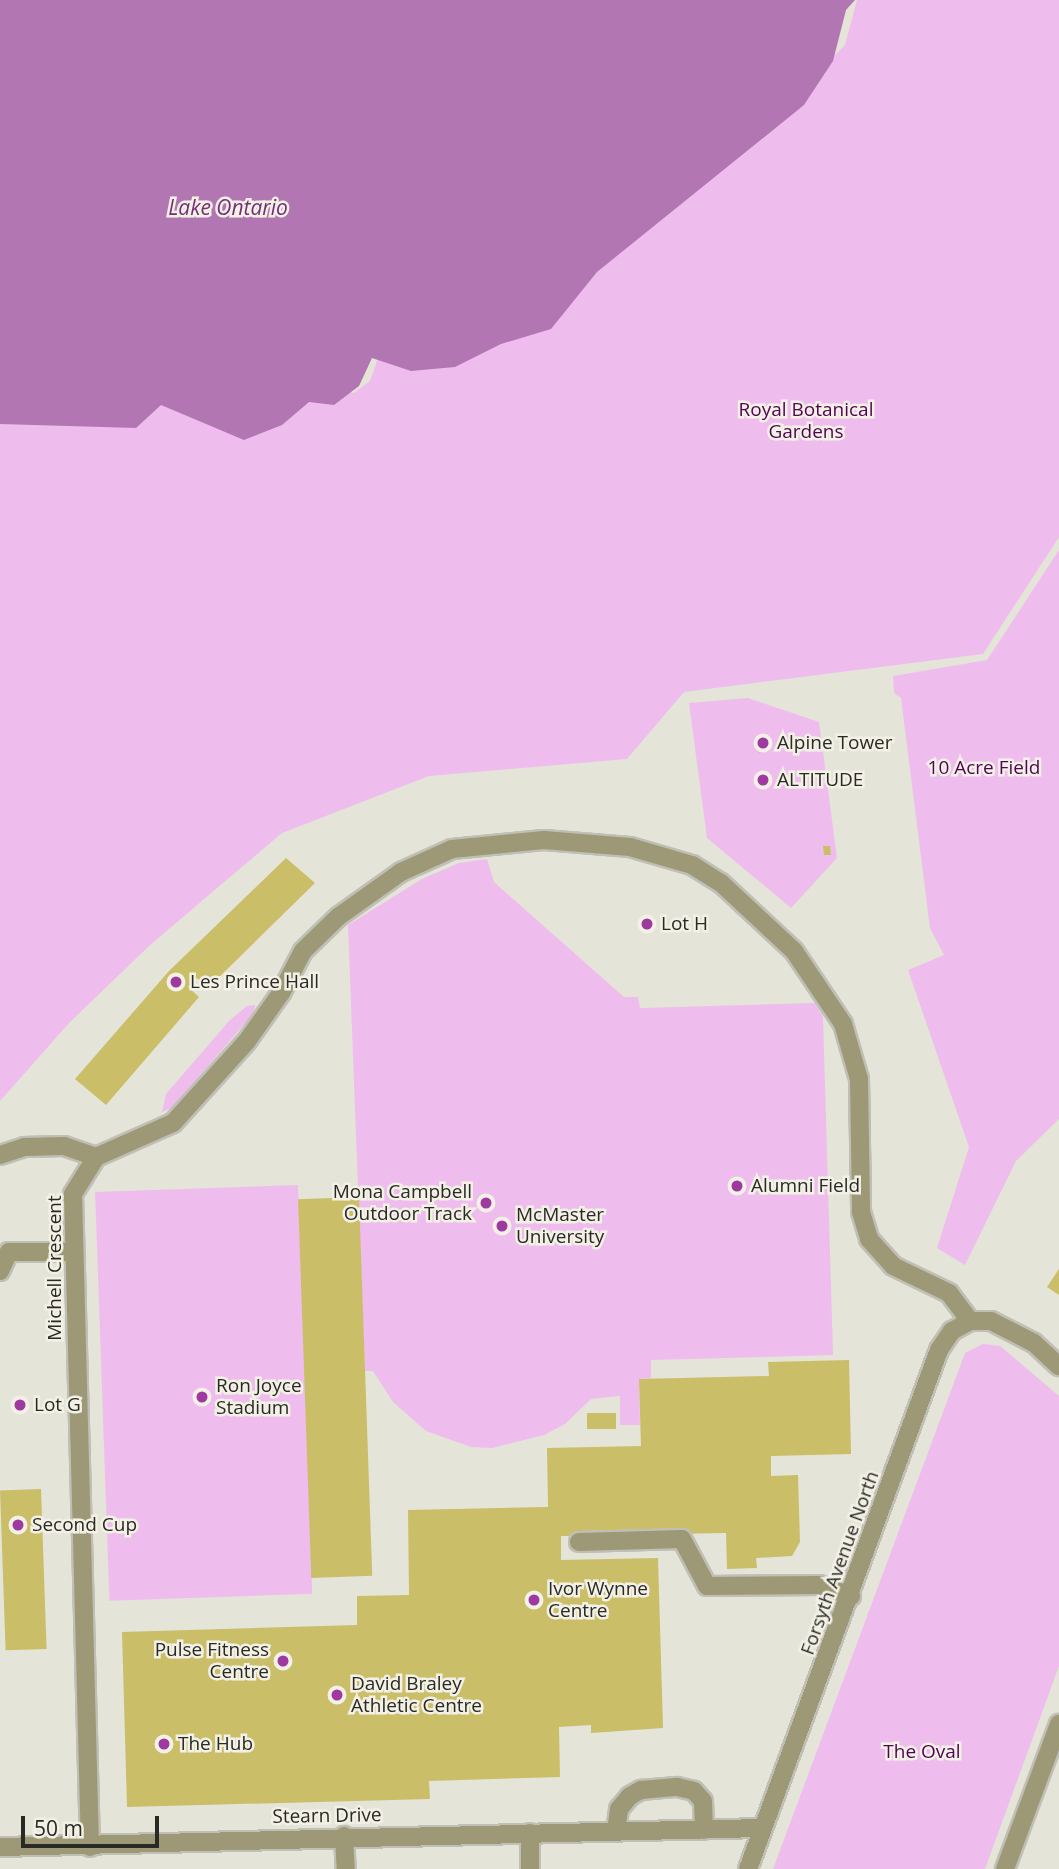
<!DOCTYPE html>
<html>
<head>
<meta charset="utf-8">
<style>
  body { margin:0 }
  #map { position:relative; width:1059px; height:1869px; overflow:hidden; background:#e5e4d9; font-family:"Open Sans",sans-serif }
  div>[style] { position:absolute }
  .green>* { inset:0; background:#eebded; transform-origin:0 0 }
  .water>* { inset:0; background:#b277b2 }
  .building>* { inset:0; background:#cabe69; transform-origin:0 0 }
  .roads { filter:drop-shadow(2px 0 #c0bfb5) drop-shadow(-2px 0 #c0bfb5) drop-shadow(0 2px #c0bfb5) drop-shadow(0 -2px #c0bfb5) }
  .minor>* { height:18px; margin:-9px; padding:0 9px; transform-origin:9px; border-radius:9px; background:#9d9876 }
  .dots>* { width:19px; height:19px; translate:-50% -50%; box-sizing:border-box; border:4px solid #f3f1e6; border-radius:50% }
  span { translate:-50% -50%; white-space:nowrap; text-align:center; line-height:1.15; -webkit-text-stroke:5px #f3f1e6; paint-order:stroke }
  .park-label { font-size:19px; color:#510453 }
  .poi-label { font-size:19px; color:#2a2a25 }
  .left { translate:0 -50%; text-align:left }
  .right { translate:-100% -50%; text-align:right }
  .street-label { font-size:19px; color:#2a2a25 }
  .water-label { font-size:21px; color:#752e77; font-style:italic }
  .scale { position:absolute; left:21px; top:1816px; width:138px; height:32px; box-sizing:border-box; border:4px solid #2a2a25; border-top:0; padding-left:9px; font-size:21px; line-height:24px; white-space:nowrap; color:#2a2a25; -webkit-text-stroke:5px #f3f1e6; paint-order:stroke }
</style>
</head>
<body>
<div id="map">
  <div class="green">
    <div style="clip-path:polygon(857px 0,1059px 0,1059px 537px,983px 654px,684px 692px,627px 759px,429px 776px,282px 833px,149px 946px,69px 1023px,0 1101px,0 406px,321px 385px,354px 393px,370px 381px,384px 341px,810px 80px,845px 45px)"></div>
    <div style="clip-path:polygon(1059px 550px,1059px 1119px,1016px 1161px,965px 1265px,937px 1248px,969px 1147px,908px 970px,944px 955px,930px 928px,901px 698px,894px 693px,893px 676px,987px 660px)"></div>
    <div style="clip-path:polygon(748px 698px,819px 722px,837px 858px,791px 908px,707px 838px,689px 703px)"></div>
    <div style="clip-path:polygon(487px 859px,494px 882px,624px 997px,638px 997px,640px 1008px,815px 1003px,823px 1017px,833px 1355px,651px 1360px,651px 1378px,639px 1379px,640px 1425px,620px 1425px,620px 1396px,591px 1399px,565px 1424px,544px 1435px,492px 1448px,471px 1447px,426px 1431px,393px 1402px,373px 1371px,365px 1371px,348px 925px,422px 879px,459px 863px)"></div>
    <div style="clip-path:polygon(255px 1005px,254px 1013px,172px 1108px,162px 1112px,166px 1094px,229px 1021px,247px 1006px)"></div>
    <div style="left:298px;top:1185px;width:409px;height:203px;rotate:88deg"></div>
    <div style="clip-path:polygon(983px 1344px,1000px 1346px,1059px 1396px,1059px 1666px,985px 1869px,773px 1869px,965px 1353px)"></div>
  </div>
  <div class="water">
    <div style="clip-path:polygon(0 0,855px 0,846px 10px,833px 61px,804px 105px,597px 272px,551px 329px,501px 344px,455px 367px,411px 371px,372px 358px,359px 386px,334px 405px,309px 402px,282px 425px,244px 440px,161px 405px,136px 428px,0 424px)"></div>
  </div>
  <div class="building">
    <div style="clip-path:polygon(760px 739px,772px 747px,759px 753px)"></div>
    <div style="clip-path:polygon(823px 846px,830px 846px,831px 855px,824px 855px)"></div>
    <div style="clip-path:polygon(286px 858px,315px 883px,208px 988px,197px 978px,188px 987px,199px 997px,106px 1105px,75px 1079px,169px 971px)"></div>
    <div style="left:359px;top:1197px;width:379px;height:61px;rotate:88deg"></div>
    <div style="clip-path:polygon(1059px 1269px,1059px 1295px,1047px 1287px)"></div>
    <div style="clip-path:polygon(849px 1360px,851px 1454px,771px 1456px,771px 1476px,798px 1475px,800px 1542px,792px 1556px,756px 1558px,757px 1568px,727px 1569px,726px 1533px,561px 1536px,561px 1560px,658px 1558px,663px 1728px,591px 1733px,591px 1725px,559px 1727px,560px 1777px,429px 1781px,430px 1799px,127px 1807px,122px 1632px,357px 1625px,357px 1596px,409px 1595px,408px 1510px,548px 1507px,547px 1448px,641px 1446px,639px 1379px,769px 1376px,768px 1362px)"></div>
    <div style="left:616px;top:1413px;width:16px;height:29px;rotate:90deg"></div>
    <div style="left:41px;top:1489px;width:160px;height:41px;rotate:88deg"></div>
  </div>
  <div class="roads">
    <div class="minor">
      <div style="left:0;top:1155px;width:25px;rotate:-18deg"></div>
      <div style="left:24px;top:1147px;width:40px;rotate:-1.4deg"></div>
      <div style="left:64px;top:1146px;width:34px;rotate:19deg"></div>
      <div style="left:0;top:1271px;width:21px;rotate:-65deg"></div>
      <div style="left:9px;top:1252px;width:65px"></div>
      <div style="left:579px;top:1542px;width:103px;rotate:-1.7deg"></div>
      <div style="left:682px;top:1539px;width:53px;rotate:62deg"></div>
      <div style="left:707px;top:1586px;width:112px;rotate:-0.5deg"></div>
      <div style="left:819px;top:1585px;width:34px;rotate:19deg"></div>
      <div style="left:616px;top:1831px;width:22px;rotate:-82deg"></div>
      <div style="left:619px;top:1809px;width:17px;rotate:-50deg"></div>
      <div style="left:630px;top:1796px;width:13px;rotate:-29deg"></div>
      <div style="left:641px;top:1790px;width:36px;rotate:-5deg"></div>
      <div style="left:677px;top:1787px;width:17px;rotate:13deg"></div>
      <div style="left:694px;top:1791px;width:13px;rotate:48deg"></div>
      <div style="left:703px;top:1801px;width:29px;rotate:88deg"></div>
      <div style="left:344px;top:1836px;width:33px;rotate:87deg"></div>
      <div style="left:0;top:1847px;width:762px;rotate:-1.43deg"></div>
      <div style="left:90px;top:1847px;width:653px;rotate:-91.49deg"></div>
      <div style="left:73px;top:1194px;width:44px;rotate:-58.1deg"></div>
      <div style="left:96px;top:1157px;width:84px;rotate:-23.8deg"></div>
      <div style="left:173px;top:1123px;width:110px;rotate:-47.9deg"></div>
      <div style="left:247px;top:1041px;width:59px;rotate:-54.7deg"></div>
      <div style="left:281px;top:993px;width:47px;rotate:-62.4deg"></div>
      <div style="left:303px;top:951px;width:49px;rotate:-44.2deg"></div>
      <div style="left:338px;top:917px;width:77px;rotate:-35.5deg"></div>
      <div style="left:401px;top:872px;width:56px;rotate:-24.3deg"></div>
      <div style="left:452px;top:849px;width:92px;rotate:-5.6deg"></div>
      <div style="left:544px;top:840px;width:86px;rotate:4.7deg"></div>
      <div style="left:630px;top:847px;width:65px;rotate:16.2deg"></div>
      <div style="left:692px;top:865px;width:34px;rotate:32deg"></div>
      <div style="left:721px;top:883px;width:100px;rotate:43deg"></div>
      <div style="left:794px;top:951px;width:88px;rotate:56.1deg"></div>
      <div style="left:843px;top:1024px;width:57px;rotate:73.8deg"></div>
      <div style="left:859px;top:1079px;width:133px;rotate:89.1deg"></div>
      <div style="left:861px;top:1212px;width:28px;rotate:73deg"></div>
      <div style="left:869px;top:1239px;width:36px;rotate:48deg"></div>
      <div style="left:893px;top:1266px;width:62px;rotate:25.7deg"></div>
      <div style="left:949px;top:1293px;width:35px;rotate:53deg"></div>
      <div style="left:530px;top:1869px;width:36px;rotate:-90deg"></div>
      <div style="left:748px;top:1869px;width:553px;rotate:-69.8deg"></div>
      <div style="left:939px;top:1350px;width:23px;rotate:-56deg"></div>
      <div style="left:952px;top:1331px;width:21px;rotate:-29deg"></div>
      <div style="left:970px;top:1321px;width:21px"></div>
      <div style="left:991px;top:1321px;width:48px;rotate:27.1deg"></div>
      <div style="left:1034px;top:1343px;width:34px;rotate:43deg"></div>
      <div style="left:1005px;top:1869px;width:155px;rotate:-69.6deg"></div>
    </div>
  </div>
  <div class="dots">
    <div style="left:763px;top:743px;background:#9d399f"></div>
    <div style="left:763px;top:780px;background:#9d399f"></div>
    <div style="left:647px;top:924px;background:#9d399f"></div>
    <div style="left:176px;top:982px;background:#9d399f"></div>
    <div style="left:737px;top:1186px;background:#9d399f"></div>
    <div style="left:486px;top:1203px;background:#9d399f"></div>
    <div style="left:502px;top:1226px;background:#9d399f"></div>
    <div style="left:202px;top:1397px;background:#9d399f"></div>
    <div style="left:20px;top:1405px;background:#9d399f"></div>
    <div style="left:18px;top:1525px;background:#9d399f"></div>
    <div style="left:534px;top:1600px;background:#9d399f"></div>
    <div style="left:283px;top:1661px;background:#9d399f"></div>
    <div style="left:337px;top:1695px;background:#9d399f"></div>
    <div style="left:164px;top:1744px;background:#9d399f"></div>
  </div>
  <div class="park-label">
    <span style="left:806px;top:421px">Royal Botanical<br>Gardens</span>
    <span style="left:984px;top:768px">10 Acre Field</span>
    <span style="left:922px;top:1752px">The Oval</span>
  </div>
  <div class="poi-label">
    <span class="left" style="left:777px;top:743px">Alpine Tower</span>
    <span class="left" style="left:777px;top:780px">ALTITUDE</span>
    <span class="left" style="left:661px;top:924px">Lot H</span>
    <span class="left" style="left:190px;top:982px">Les Prince Hall</span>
    <span class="left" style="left:751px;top:1186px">Alumni Field</span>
    <span class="right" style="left:472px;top:1203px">Mona Campbell<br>Outdoor Track</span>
    <span class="left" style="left:516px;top:1226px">McMaster<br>University</span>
    <span class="left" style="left:216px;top:1397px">Ron Joyce<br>Stadium</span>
    <span class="left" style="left:34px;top:1405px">Lot G</span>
    <span class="left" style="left:32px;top:1525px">Second Cup</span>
    <span class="left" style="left:548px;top:1600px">Ivor Wynne<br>Centre</span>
    <span class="right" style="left:269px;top:1661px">Pulse Fitness<br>Centre</span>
    <span class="left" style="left:351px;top:1695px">David Braley<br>Athletic Centre</span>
    <span class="left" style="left:178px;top:1744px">The Hub</span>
  </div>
  <div class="street-label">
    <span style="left:55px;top:1268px;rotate:-90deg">Michell Crescent</span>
    <span style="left:840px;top:1563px;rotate:-70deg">Forsyth Avenue North</span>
    <span style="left:327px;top:1816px;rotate:-1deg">Stearn Drive</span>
  </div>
  <div class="water-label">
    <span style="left:228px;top:207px">Lake Ontario</span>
  </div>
  <div class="scale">50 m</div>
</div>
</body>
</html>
